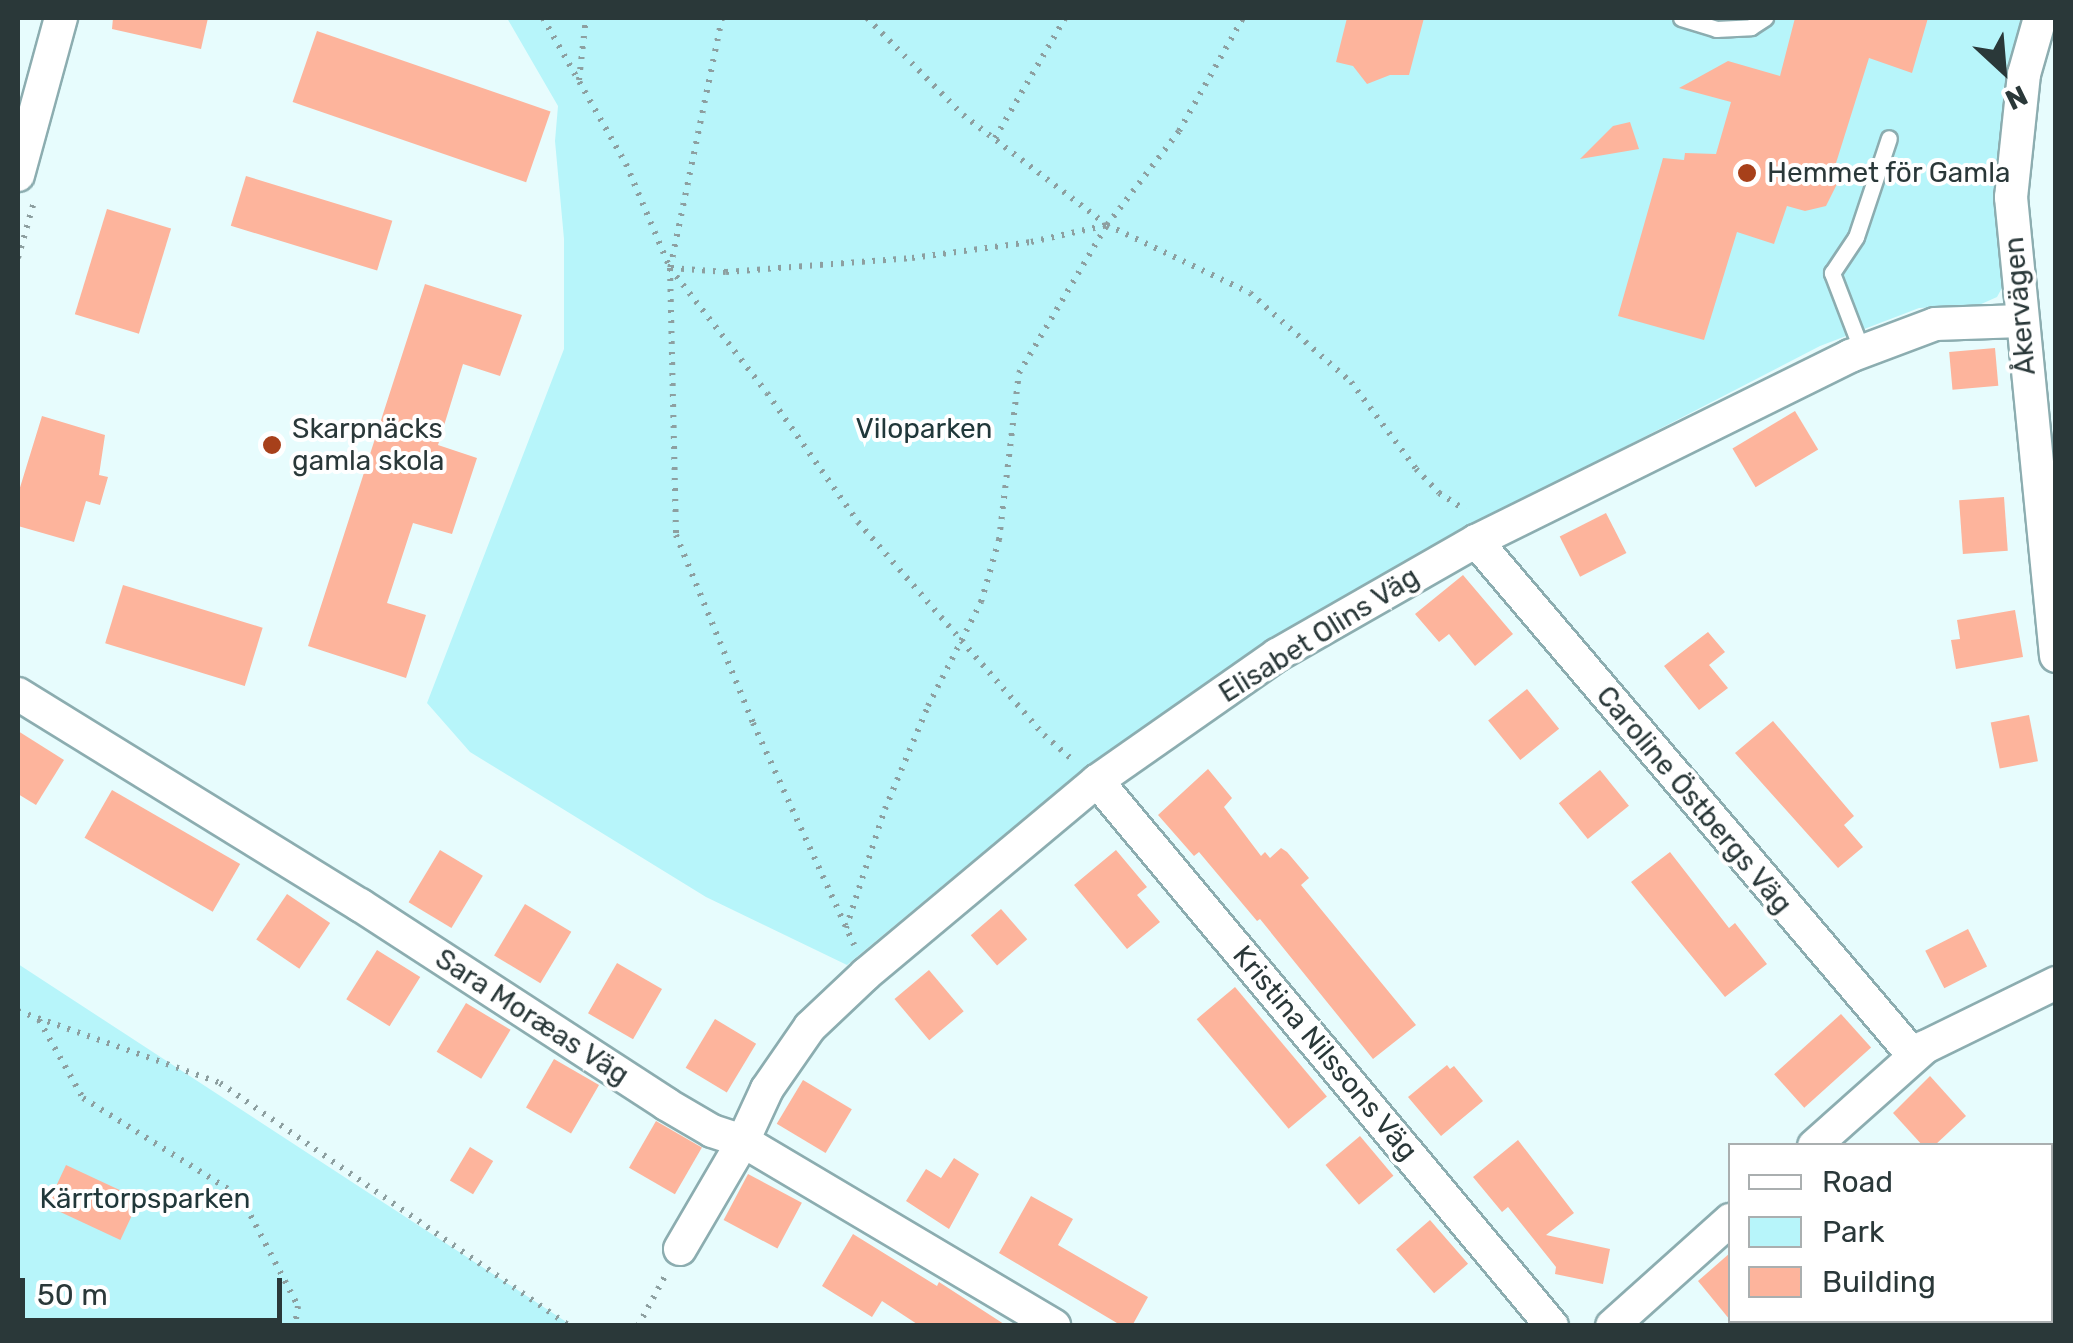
<!DOCTYPE html>
<html>
<head>
<meta charset="utf-8">
<style>
  body { margin:0 }
  #map { position:relative; width:2073px; height:1343px; overflow:hidden; background:#e7fcfd; font-family:Rubik,sans-serif }
  div>[style] { position:absolute }
  .green>* { inset:0; background:#b7f5fa }
  .building>* { inset:0; background:#fdb49c; transform-origin:0 0 }
  .path>* { height:6px; margin-top:-3px; transform-origin:0; background:repeating-linear-gradient(90deg,#8d9fa0 0 2.5px,transparent 0 10.5px) }
  .roads { filter:drop-shadow(2px 0 #8cadb0) drop-shadow(-2px 0 #8cadb0) drop-shadow(0 2px #8cadb0) drop-shadow(0 -2px #8cadb0) }
  .service>* { height:15px; margin:-7.5px; padding:0 7.5px; transform-origin:7.5px; border-radius:7.5px; background:#fff }
  .minor>* { height:32px; margin:-16px; padding:0 16px; transform-origin:16px; border-radius:16px; background:#fff }
  .dots>* { width:28px; height:28px; translate:-50% -50%; box-sizing:border-box; border:5px solid #fff; border-radius:50% }
  span { translate:-50% -50%; white-space:nowrap; text-align:center; line-height:1.15; -webkit-text-stroke:8px #fff; paint-order:stroke }
  .poi-label { font-size:28px; color:#2a3839 }
  .left { translate:0 -50%; text-align:left }
  .street-label { font-size:28px; color:#2a3839 }
  .park-label { font-size:28px; color:#21383a }
  .frame { position:absolute; inset:0; border:20px solid #2a3839; pointer-events:none }
  .legend { position:absolute; left:1728px; top:1143px; width:325px; height:180px; box-sizing:border-box; background:#fff; border:2px solid #aaafb0; margin:0; padding:12px 18px; list-style:none; font-size:30px; color:#2a3839 }
  .legend li { display:flex; align-items:center; gap:20px; height:50px }
  .legend b { width:50px; border:2px solid #aaafb0 }
  .north { position:absolute; left:1953px; top:20px; width:100px; height:100px; -webkit-text-stroke:8px #fff; paint-order:stroke; rotate:154deg; font-size:28px; font-weight:700; line-height:40px; text-align:center; color:#2a3839 }
  .north::after { content:''; display:block; margin:auto; width:35px; height:45px; background:#2a3839; clip-path:polygon(50% 0,100% 100%,50% 72%,0 100%) }
  .scale { position:absolute; left:20px; top:1278px; width:262px; height:45px; box-sizing:border-box; border:5px solid #2a3839; border-top:0; padding-left:12px; font-size:30px; line-height:35px; white-space:nowrap; color:#2a3839; -webkit-text-stroke:8px #fff; paint-order:stroke }
</style>
</head>
<body>
<div id="map">
  <div class="green">
    <div style="clip-path:polygon(507px 18px,2027px 18px,2001px 131px,1997px 179px,2003px 286px,1997px 297px,1979px 305px,1919px 308px,1820px 346px,1468px 528px,1342px 602px,1185px 699px,1060px 788px,847px 965px,706px 897px,470px 752px,427px 703px,564px 349px,564px 239px,555px 141px,558px 106px)"></div>
    <div style="clip-path:polygon(18px 964px,571px 1325px,18px 1325px)"></div>
  </div>
  <div class="building">
    <div style="clip-path:polygon(113px 18px,208px 18px,201px 49px,112px 29px)"></div>
    <div style="clip-path:polygon(1347px 18px,1424px 18px,1409px 75px,1390px 75px,1367px 84px,1353px 66px,1336px 62px)"></div>
    <div style="clip-path:polygon(1795px 18px,1928px 18px,1912px 73px,1869px 58px,1836px 163px,1837px 184px,1826px 206px,1805px 211px,1787px 206px,1774px 244px,1737px 232px,1704px 340px,1618px 316px,1663px 158px,1684px 160px,1685px 153px,1716px 154px,1731px 102px,1679px 88px,1728px 61px,1780px 76px)"></div>
    <div style="left:317px;top:31px;width:247px;height:75px;rotate:19deg"></div>
    <div style="clip-path:polygon(1630px 122px,1639px 149px,1580px 159px,1613px 126px)"></div>
    <div style="left:246px;top:176px;width:153px;height:52px;rotate:17deg"></div>
    <div style="left:107px;top:209px;width:67px;height:110px;rotate:17deg"></div>
    <div style="clip-path:polygon(425px 284px,522px 315px,500px 376px,463px 364px,438px 445px,477px 458px,452px 534px,413px 523px,387px 603px,426px 615px,406px 678px,308px 646px)"></div>
    <div style="left:1995px;top:348px;width:38px;height:46px;rotate:85deg"></div>
    <div style="left:1795px;top:411px;width:45px;height:73px;rotate:59deg"></div>
    <div style="clip-path:polygon(42px 416px,105px 435px,99px 475px,108px 477px,100px 505px,86px 501px,74px 542px,18px 526px,18px 494px)"></div>
    <div style="left:2004px;top:497px;width:54px;height:45px;rotate:86deg"></div>
    <div style="left:1606px;top:513px;width:45px;height:52px;rotate:63deg"></div>
    <div style="clip-path:polygon(1463px 575px,1513px 634px,1475px 666px,1449px 634px,1439px 642px,1415px 614px)"></div>
    <div style="left:123px;top:585px;width:146px;height:61px;rotate:17deg"></div>
    <div style="clip-path:polygon(2015px 610px,2023px 657px,1956px 669px,1951px 640px,1960px 639px,1957px 620px)"></div>
    <div style="clip-path:polygon(1708px 632px,1725px 652px,1709px 665px,1728px 688px,1699px 710px,1664px 666px)"></div>
    <div style="left:1527px;top:689px;width:51px;height:50px;rotate:51deg"></div>
    <div style="left:2029px;top:715px;width:47px;height:39px;rotate:79deg"></div>
    <div style="clip-path:polygon(1773px 721px,1854px 816px,1844px 825px,1863px 847px,1838px 868px,1735px 753px)"></div>
    <div style="clip-path:polygon(18px 731px,64px 760px,36px 805px,18px 794px)"></div>
    <div style="clip-path:polygon(1208px 769px,1232px 798px,1224px 807px,1261px 856px,1265px 852px,1270px 858px,1281px 848px,1287px 852px,1309px 878px,1301px 885px,1416px 1025px,1373px 1059px,1260px 919px,1257px 921px,1199px 852px,1194px 856px,1158px 815px)"></div>
    <div style="left:1600px;top:770px;width:46px;height:53px;rotate:51deg"></div>
    <div style="left:112px;top:790px;width:148px;height:55px;rotate:30deg"></div>
    <div style="left:440px;top:850px;width:50px;height:61px;rotate:31deg"></div>
    <div style="clip-path:polygon(1116px 850px,1147px 887px,1137px 895px,1160px 922px,1127px 949px,1074px 885px)"></div>
    <div style="clip-path:polygon(1670px 852px,1729px 928px,1735px 923px,1767px 964px,1725px 997px,1631px 882px)"></div>
    <div style="left:287px;top:894px;width:52px;height:55px;rotate:34deg"></div>
    <div style="left:525px;top:904px;width:54px;height:60px;rotate:31deg"></div>
    <div style="left:1001px;top:909px;width:40px;height:40px;rotate:49deg"></div>
    <div style="left:1968px;top:929px;width:42px;height:48px;rotate:63deg"></div>
    <div style="left:377px;top:950px;width:51px;height:58px;rotate:32deg"></div>
    <div style="left:617px;top:963px;width:52px;height:58px;rotate:30deg"></div>
    <div style="left:929px;top:970px;width:54px;height:45px;rotate:50deg"></div>
    <div style="left:1235px;top:987px;width:143px;height:50px;rotate:50deg"></div>
    <div style="left:466px;top:1003px;width:52px;height:57px;rotate:31deg"></div>
    <div style="left:1841px;top:1014px;width:45px;height:90px;rotate:48deg"></div>
    <div style="left:715px;top:1019px;width:48px;height:57px;rotate:31deg"></div>
    <div style="left:554px;top:1059px;width:52px;height:56px;rotate:30deg"></div>
    <div style="clip-path:polygon(1447px 1065px,1450px 1069px,1454px 1066px,1483px 1101px,1441px 1136px,1408px 1097px)"></div>
    <div style="clip-path:polygon(1930px 1076px,1966px 1116px,1934px 1146px,1923px 1146px,1893px 1113px)"></div>
    <div style="left:803px;top:1080px;width:57px;height:51px;rotate:31deg"></div>
    <div style="left:656px;top:1121px;width:53px;height:54px;rotate:30deg"></div>
    <div style="left:1360px;top:1136px;width:52px;height:45px;rotate:50deg"></div>
    <div style="clip-path:polygon(1518px 1140px,1574px 1213px,1546px 1235px,1610px 1249px,1603px 1284px,1555px 1274px,1556px 1267px,1508px 1207px,1502px 1212px,1473px 1177px)"></div>
    <div style="left:470px;top:1147px;width:27px;height:39px;rotate:31deg"></div>
    <div style="clip-path:polygon(954px 1158px,979px 1174px,949px 1229px,906px 1201px,926px 1169px,941px 1178px)"></div>
    <div style="left:66px;top:1165px;width:81px;height:45px;rotate:25deg"></div>
    <div style="left:748px;top:1174px;width:61px;height:52px;rotate:28deg"></div>
    <div style="clip-path:polygon(1031px 1196px,1073px 1219px,1058px 1245px,1148px 1297px,1132px 1326px,1122px 1326px,999px 1253px)"></div>
    <div style="left:1430px;top:1220px;width:58px;height:45px;rotate:49deg"></div>
    <div style="clip-path:polygon(853px 1234px,937px 1286px,939px 1282px,1007px 1326px,920px 1326px,882px 1301px,872px 1317px,822px 1286px)"></div>
    <div style="clip-path:polygon(1730px 1253px,1730px 1320px,1698px 1281px)"></div>
  </div>
  <div class="path">
    <div style="left:543px;top:18px;width:168px;rotate:60.4deg"></div>
    <div style="left:626px;top:164px;width:113px;rotate:67.1deg"></div>
    <div style="left:670px;top:268px;width:158px;rotate:52.2deg"></div>
    <div style="left:767px;top:393px;width:158px;rotate:54.8deg"></div>
    <div style="left:858px;top:522px;width:283px;rotate:48.9deg"></div>
    <div style="left:1044px;top:735px;width:40px;rotate:41deg"></div>
    <div style="left:722px;top:18px;width:255px;rotate:101.7deg"></div>
    <div style="left:670px;top:268px;width:267px;rotate:88.7deg"></div>
    <div style="left:676px;top:535px;width:203px;rotate:67.7deg"></div>
    <div style="left:753px;top:723px;width:244px;rotate:65.5deg"></div>
    <div style="left:867px;top:18px;width:136px;rotate:45.3deg"></div>
    <div style="left:963px;top:115px;width:181px;rotate:37.4deg"></div>
    <div style="left:1107px;top:225px;width:158px;rotate:25.4deg"></div>
    <div style="left:1250px;top:293px;width:135px;rotate:41.4deg"></div>
    <div style="left:1351px;top:382px;width:109px;rotate:53.2deg"></div>
    <div style="left:1416px;top:469px;width:33px;rotate:46deg"></div>
    <div style="left:1439px;top:493px;width:31px;rotate:33deg"></div>
    <div style="left:579px;top:80px;width:62px;rotate:-83.6deg"></div>
    <div style="left:995px;top:138px;width:139px;rotate:-59.7deg"></div>
    <div style="left:18px;top:258px;width:58px;rotate:-74.1deg"></div>
    <div style="left:671px;top:268px;width:55px;rotate:4.2deg"></div>
    <div style="left:726px;top:272px;width:187px;rotate:-4.3deg"></div>
    <div style="left:912px;top:258px;width:120px;rotate:-7.7deg"></div>
    <div style="left:1031px;top:242px;width:78px;rotate:-12.6deg"></div>
    <div style="left:1107px;top:225px;width:118px;rotate:-52.5deg"></div>
    <div style="left:1179px;top:131px;width:130px;rotate:-60.5deg"></div>
    <div style="left:846px;top:928px;width:125px;rotate:-71.9deg"></div>
    <div style="left:885px;top:809px;width:112px;rotate:-67.3deg"></div>
    <div style="left:928px;top:706px;width:117px;rotate:-63deg"></div>
    <div style="left:981px;top:602px;width:65px;rotate:-73.8deg"></div>
    <div style="left:999px;top:540px;width:168px;rotate:-83.2deg"></div>
    <div style="left:1019px;top:373px;width:172px;rotate:-59.3deg"></div>
    <div style="left:18px;top:1011px;width:214px;rotate:19.6deg"></div>
    <div style="left:220px;top:1083px;width:426px;rotate:34.8deg"></div>
    <div style="left:39px;top:1020px;width:90px;rotate:60.6deg"></div>
    <div style="left:83px;top:1098px;width:186px;rotate:32.1deg"></div>
    <div style="left:241px;top:1197px;width:123px;rotate:62.4deg"></div>
    <div style="left:298px;top:1306px;width:20px;rotate:99deg"></div>
    <div style="left:638px;top:1326px;width:57px;rotate:-61.6deg"></div>
  </div>
  <div class="roads">
    <div class="service">
      <div style="left:1681px;top:18px;width:37px;rotate:17deg"></div>
      <div style="left:1716px;top:29px;width:35px;rotate:-3deg"></div>
      <div style="left:1751px;top:27px;width:17px;rotate:-33deg"></div>
      <div style="left:1862px;top:351px;width:84px;rotate:-111deg"></div>
      <div style="left:1832px;top:273px;width:43px;rotate:-56.3deg"></div>
      <div style="left:1856px;top:237px;width:104px;rotate:-71.6deg"></div>
    </div>
    <div class="minor">
      <div style="left:2040px;top:18px;width:58px;rotate:105.9deg"></div>
      <div style="left:2024px;top:74px;width:124px;rotate:96deg"></div>
      <div style="left:2011px;top:197px;width:461px;rotate:84.4deg"></div>
      <div style="left:18px;top:175px;width:163px;rotate:-74.7deg"></div>
      <div style="left:1476px;top:541px;width:676px;rotate:49.62deg"></div>
      <div style="left:18px;top:694px;width:402px;rotate:31.7deg"></div>
      <div style="left:360px;top:905px;width:365px;rotate:33deg"></div>
      <div style="left:666px;top:1104px;width:53px;rotate:30.4deg"></div>
      <div style="left:712px;top:1131px;width:33px;rotate:18deg"></div>
      <div style="left:743px;top:1141px;width:362px;rotate:30.7deg"></div>
      <div style="left:1097px;top:781px;width:710px;rotate:50.14deg"></div>
      <div style="left:1814px;top:1146px;width:149px;rotate:-41.7deg"></div>
      <div style="left:1925px;top:1047px;width:146px;rotate:-26deg"></div>
      <div style="left:680px;top:1249px;width:125px;rotate:-59.7deg"></div>
      <div style="left:743px;top:1141px;width:57px;rotate:-65.2deg"></div>
      <div style="left:767px;top:1089px;width:75px;rotate:-55.3deg"></div>
      <div style="left:810px;top:1027px;width:77px;rotate:-43.4deg"></div>
      <div style="left:866px;top:974px;width:301px;rotate:-39.9deg"></div>
      <div style="left:1097px;top:781px;width:220px;rotate:-35deg"></div>
      <div style="left:1277px;top:655px;width:229px;rotate:-29.8deg"></div>
      <div style="left:1476px;top:541px;width:417px;rotate:-26.3deg"></div>
      <div style="left:1850px;top:356px;width:91px;rotate:-20.6deg"></div>
      <div style="left:1935px;top:324px;width:86px;rotate:-2deg"></div>
      <div style="left:1612px;top:1326px;width:159px;rotate:-41.9deg"></div>
    </div>
  </div>
  <div class="dots">
    <div style="left:1747px;top:173px;background:#a7401a"></div>
    <div style="left:272px;top:445px;background:#a7401a"></div>
  </div>
  <div class="poi-label">
    <span class="left" style="left:1767px;top:173px">Hemmet för Gamla</span>
    <span class="left" style="left:292px;top:445px">Skarpnäcks<br>gamla skola</span>
  </div>
  <div class="street-label">
    <span style="left:2020px;top:306px;rotate:-95deg">Åkervägen</span>
    <span style="left:1319px;top:635px;rotate:-32deg">Elisabet Olins Väg</span>
    <span style="left:1694px;top:800px;rotate:50deg">Caroline Östbergs Väg</span>
    <span style="left:532px;top:1017px;rotate:33deg">Sara Moræas Väg</span>
    <span style="left:1325px;top:1053px;rotate:50deg">Kristina Nilssons Väg</span>
  </div>
  <div class="park-label">
    <span style="left:924px;top:429px">Viloparken</span>
    <span style="left:145px;top:1199px">Kärrtorpsparken</span>
  </div>
  <div class="frame"></div>
  <ul class="legend">
  <li><b style="height:12px;background:#fff"></b>Road</li>
  <li><b style="height:28px;background:#b7f5fa"></b>Park</li>
  <li><b style="height:28px;background:#fdb49c"></b>Building</li>
  </ul>
  <div class="north">N</div>
  <div class="scale">50 m</div>
</div>
</body>
</html>
